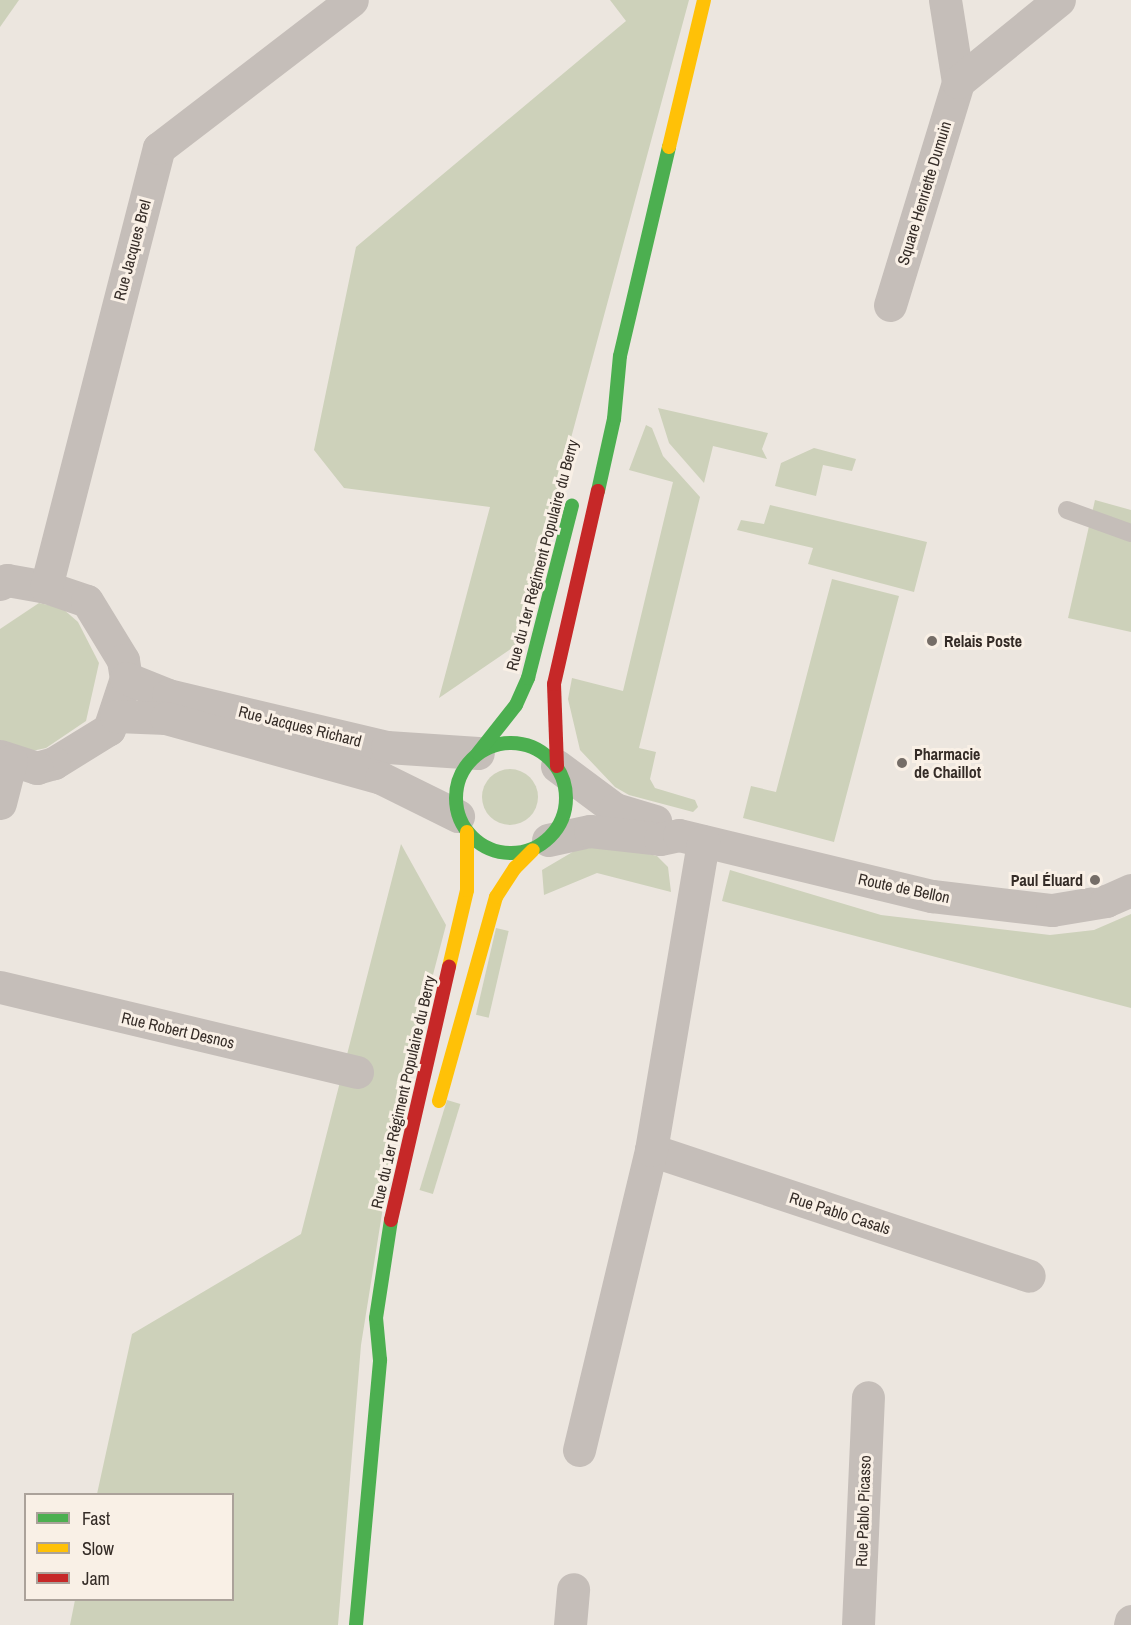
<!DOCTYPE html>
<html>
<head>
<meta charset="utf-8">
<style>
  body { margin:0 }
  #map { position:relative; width:1131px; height:1625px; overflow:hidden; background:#ece6df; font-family:"Archivo Narrow",sans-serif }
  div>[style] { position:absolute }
  .green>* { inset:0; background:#cdd1ba; transform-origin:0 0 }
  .round { border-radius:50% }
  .lane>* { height:18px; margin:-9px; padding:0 9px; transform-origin:9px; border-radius:9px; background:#c5beb9 }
  .street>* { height:33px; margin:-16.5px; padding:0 16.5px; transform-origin:16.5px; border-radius:16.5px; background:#c5beb9 }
  .fast>* { height:14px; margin:-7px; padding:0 7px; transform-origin:7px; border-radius:7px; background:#4caf50 }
  .fast>.ring { margin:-7px; padding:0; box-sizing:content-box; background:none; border:14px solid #4caf50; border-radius:50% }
  .slow>* { height:14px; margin:-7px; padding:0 7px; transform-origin:7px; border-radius:7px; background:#ffc107 }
  .jam>* { height:14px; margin:-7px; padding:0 7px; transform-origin:7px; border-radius:7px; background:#c62828 }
  .dots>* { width:16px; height:16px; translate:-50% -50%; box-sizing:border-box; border:3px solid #f9f0e6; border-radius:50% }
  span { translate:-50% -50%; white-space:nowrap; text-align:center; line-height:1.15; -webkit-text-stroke:6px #f9f0e6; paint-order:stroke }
  .street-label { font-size:16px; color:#352c27 }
  .poi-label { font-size:16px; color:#352c27; font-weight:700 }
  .left { translate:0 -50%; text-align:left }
  .right { translate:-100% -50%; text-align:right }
  .legend { position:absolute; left:24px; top:1493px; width:210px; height:108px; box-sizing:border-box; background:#f9f0e6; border:2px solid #aba29a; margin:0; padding:8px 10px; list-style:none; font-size:18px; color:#352c27 }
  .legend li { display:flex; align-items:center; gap:12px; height:30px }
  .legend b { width:30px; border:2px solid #aba29a }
</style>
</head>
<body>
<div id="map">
  <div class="green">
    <div style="clip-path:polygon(0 0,19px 0,0 27px)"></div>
    <div style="clip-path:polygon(610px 0,689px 0,515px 646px,439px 698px,490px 507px,344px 488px,314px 450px,356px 247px,626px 21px)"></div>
    <div style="clip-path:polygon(658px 408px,768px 433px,762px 449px,767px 459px,713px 446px,704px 483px,669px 443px)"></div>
    <div style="clip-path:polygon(646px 425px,652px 428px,663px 456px,700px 497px,639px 748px,656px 752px,650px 779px,655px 788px,695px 800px,698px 807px,693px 812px,629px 795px,615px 787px,580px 750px,568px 699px,572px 678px,623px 691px,673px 482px,629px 470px)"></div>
    <div style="clip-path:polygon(814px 448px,856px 459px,852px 471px,823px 465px,816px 496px,775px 486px,781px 463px)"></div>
    <div style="clip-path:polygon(1095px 500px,1131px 510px,1131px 632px,1068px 618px)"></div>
    <div style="clip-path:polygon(770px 505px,927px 542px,914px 592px,808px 564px,813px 548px,737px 530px,741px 520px,764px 524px)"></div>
    <div style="clip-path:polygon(832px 579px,899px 596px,834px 842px,743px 818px,751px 786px,776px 792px)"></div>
    <div style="clip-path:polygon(39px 603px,62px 608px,78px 622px,99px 663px,86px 721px,46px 748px,32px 751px,0 740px,0 629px)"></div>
    <div class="round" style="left:482px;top:769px;width:56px;height:56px"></div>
    <div style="clip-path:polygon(401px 844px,446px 925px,400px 1101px,361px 1345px,338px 1625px,70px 1625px,75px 1600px,232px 1600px,232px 1494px,97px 1494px,132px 1334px,301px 1234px)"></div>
    <div style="clip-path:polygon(611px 845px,657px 856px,668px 867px,671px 892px,597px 873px,544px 895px,542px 870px,576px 850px)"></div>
    <div style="clip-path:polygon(730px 870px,881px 915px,1050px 935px,1094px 930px,1131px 914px,1131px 1008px,722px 901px)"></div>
    <div style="left:496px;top:928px;width:13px;height:89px;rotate:13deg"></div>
    <div style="left:447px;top:1100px;width:14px;height:94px;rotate:17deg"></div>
  </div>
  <div class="lane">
    <div style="left:1067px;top:510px;width:68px;rotate:19.8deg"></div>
  </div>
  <div class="street">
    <div style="left:945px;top:0;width:83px;rotate:81deg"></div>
    <div style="left:890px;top:305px;width:233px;rotate:-73deg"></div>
    <div style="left:958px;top:82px;width:130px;rotate:-39.1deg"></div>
    <div style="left:0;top:584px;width:8px;rotate:-30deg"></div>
    <div style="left:7px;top:580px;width:40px;rotate:10deg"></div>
    <div style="left:46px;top:587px;width:43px;rotate:18.9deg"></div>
    <div style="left:87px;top:601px;width:69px;rotate:58.6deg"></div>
    <div style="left:123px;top:660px;width:18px;rotate:81deg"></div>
    <div style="left:126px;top:678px;width:54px;rotate:108.4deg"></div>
    <div style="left:109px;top:729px;width:65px;rotate:148.3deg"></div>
    <div style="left:54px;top:763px;width:18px;rotate:164deg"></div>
    <div style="left:37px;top:768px;width:39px;rotate:-162deg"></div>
    <div style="left:46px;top:587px;width:453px;rotate:-75.6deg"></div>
    <div style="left:159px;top:148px;width:243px;rotate:-37.5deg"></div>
    <div style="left:126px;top:678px;width:45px;rotate:22deg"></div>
    <div style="left:168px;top:695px;width:225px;rotate:13.4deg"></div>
    <div style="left:387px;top:747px;width:91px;rotate:3.8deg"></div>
    <div style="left:116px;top:716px;width:50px;rotate:2.3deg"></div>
    <div style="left:166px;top:718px;width:223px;rotate:15.6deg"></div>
    <div style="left:381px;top:778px;width:86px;rotate:26.3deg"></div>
    <div style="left:557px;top:766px;width:72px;rotate:36.6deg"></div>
    <div style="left:615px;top:809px;width:42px;rotate:16.7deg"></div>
    <div style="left:0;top:803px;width:44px;rotate:-75.7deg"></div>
    <div style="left:548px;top:840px;width:43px;rotate:-12.1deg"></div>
    <div style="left:590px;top:831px;width:70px;rotate:6.5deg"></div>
    <div style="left:660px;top:839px;width:19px;rotate:-12deg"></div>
    <div style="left:679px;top:835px;width:260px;rotate:13.6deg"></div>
    <div style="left:932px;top:896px;width:121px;rotate:6.7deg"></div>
    <div style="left:1052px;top:910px;width:55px;rotate:-9.5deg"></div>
    <div style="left:1106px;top:901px;width:27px;rotate:-24deg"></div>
    <div style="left:0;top:987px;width:367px;rotate:13.4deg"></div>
    <div style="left:651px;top:1150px;width:398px;rotate:18.4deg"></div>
    <div style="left:579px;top:1450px;width:309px;rotate:-76.5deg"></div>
    <div style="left:651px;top:1150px;width:313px;rotate:-80.4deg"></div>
    <div style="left:570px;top:1625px;width:36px;rotate:-85deg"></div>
    <div style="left:858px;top:1625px;width:228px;rotate:-87.5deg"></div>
    <div style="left:1130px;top:1625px;width:4px;rotate:-76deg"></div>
  </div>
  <div class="fast">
    <div style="left:598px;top:491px;width:74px;rotate:-77.5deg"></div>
    <div style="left:614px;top:419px;width:63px;rotate:-84.6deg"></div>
    <div style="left:620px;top:356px;width:215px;rotate:-76.8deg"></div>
    <div class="ring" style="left:456px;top:743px;width:96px;height:96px"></div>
    <div style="left:478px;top:753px;width:61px;rotate:-51.6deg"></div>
    <div style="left:516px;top:705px;width:30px;rotate:-66deg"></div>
    <div style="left:528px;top:678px;width:178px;rotate:-75.7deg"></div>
    <div style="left:356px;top:1625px;width:266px;rotate:-84.8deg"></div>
    <div style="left:380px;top:1360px;width:42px;rotate:-95.4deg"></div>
    <div style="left:376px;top:1318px;width:99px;rotate:-81.3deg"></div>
  </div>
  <div class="slow">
    <div style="left:669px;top:147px;width:151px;rotate:-76.6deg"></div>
    <div style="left:449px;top:967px;width:79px;rotate:-76.8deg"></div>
    <div style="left:467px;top:890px;width:58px;rotate:-90deg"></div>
    <div style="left:439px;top:1101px;width:212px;rotate:-74.4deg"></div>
    <div style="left:496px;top:897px;width:35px;rotate:-57deg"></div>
    <div style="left:515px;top:868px;width:25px;rotate:-45deg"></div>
  </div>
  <div class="jam">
    <div style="left:557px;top:766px;width:82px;rotate:-92.1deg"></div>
    <div style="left:554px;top:684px;width:198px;rotate:-77.2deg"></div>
    <div style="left:391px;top:1220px;width:260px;rotate:-77.1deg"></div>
  </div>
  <div class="dots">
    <div style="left:932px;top:641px;background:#756d67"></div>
    <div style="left:902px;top:763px;background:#756d67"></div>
    <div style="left:1095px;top:880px;background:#756d67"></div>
  </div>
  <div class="street-label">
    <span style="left:924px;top:193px;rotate:-73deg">Square Henriette Dumuin</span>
    <span style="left:132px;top:250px;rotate:-75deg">Rue Jacques Brel</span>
    <span style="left:542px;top:555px;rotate:-75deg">Rue du 1er Régiment Populaire du Berry</span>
    <span style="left:300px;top:726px;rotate:14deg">Rue Jacques Richard</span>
    <span style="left:904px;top:888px;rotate:12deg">Route de Bellon</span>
    <span style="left:178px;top:1030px;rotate:13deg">Rue Robert Desnos</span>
    <span style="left:403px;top:1092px;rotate:-77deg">Rue du 1er Régiment Populaire du Berry</span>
    <span style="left:840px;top:1213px;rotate:18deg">Rue Pablo Casals</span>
    <span style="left:863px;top:1511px;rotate:-88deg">Rue Pablo Picasso</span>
  </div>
  <div class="poi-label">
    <span class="left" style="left:944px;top:641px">Relais Poste</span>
    <span class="left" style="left:914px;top:763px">Pharmacie<br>de Chaillot</span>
    <span class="right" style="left:1083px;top:880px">Paul Éluard</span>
  </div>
  <ul class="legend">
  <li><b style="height:8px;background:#4caf50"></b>Fast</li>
  <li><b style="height:8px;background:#ffc107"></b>Slow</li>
  <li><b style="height:8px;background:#c62828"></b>Jam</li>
  </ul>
</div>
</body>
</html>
